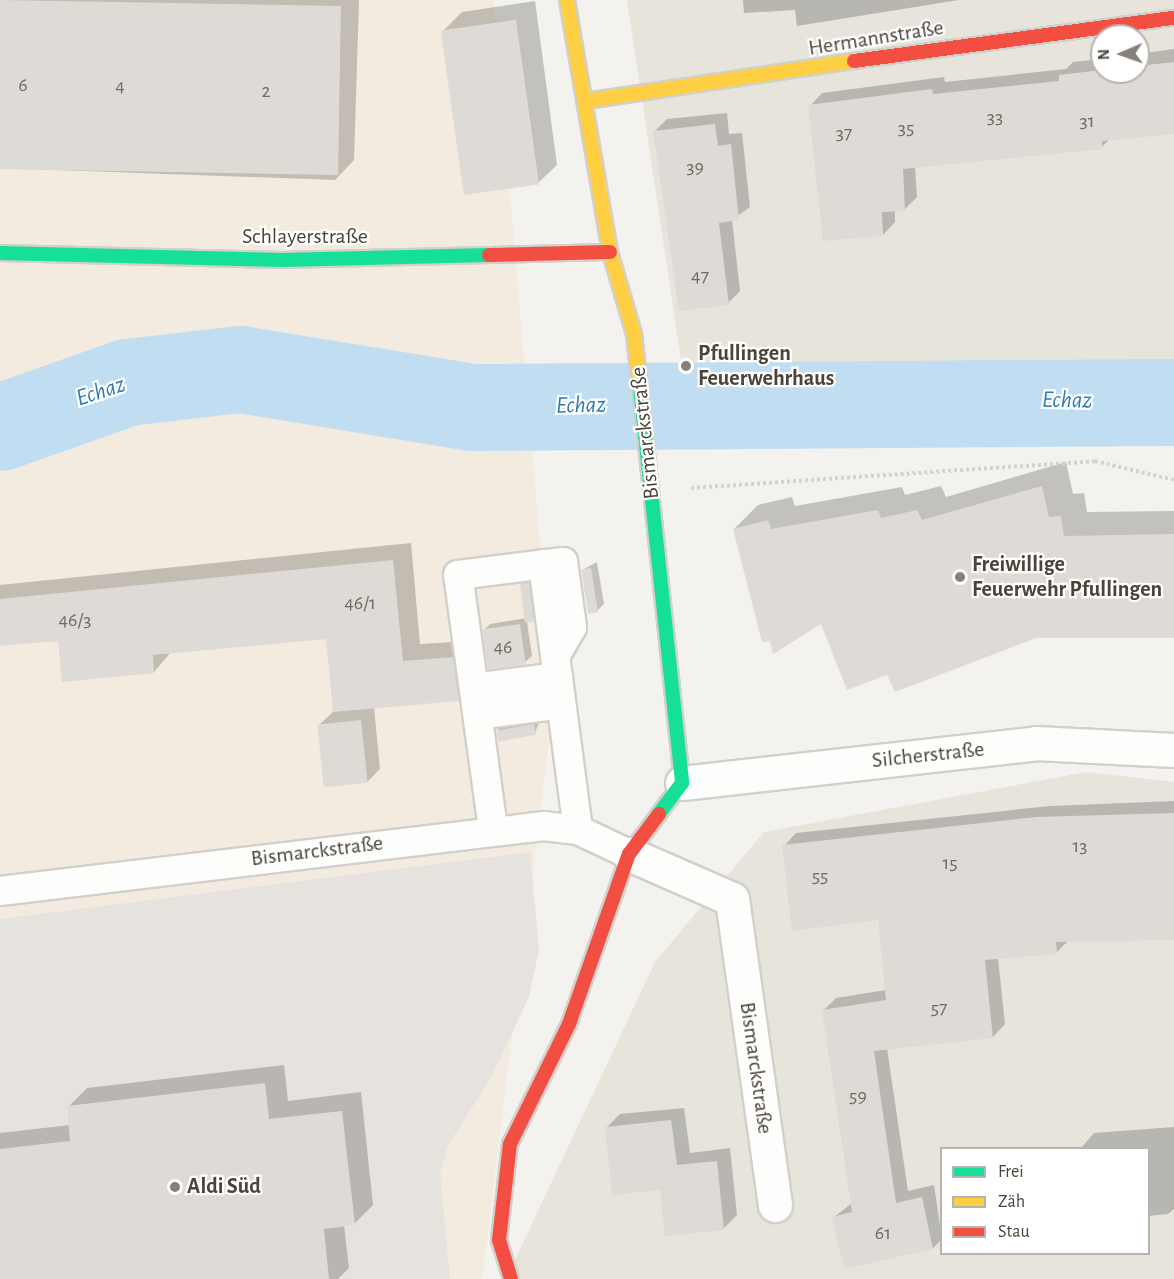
<!DOCTYPE html>
<html>
<head>
<meta charset="utf-8">
<style>
  body { margin:0 }
  #map { position:relative; width:1174px; height:1279px; overflow:hidden; background:#f4f2ee; font-family:"Alegreya Sans",sans-serif }
  div>[style] { position:absolute }
  .residential>* { inset:0; background:#e7e4dc }
  .commercial>* { inset:0; background:#f3ebdf }
  .parking>* { inset:0; background:#e6e3df }
  .shadow>* { inset:0; background:#0003 }
  .river>* { height:87px; margin:-43.5px; padding:0 43.5px; transform-origin:43.5px; border-radius:43.5px; background:#c0ddf1 }
  .building>* { inset:0; background:#dedbd6; transform-origin:0 0 }
  .path>* { height:4px; margin-top:-2px; transform-origin:0; background:repeating-linear-gradient(90deg,#d3d2cc 0 3px,transparent 0 6px) }
  .roads { filter:drop-shadow(2px 0 #d2d0cb) drop-shadow(-2px 0 #d2d0cb) drop-shadow(0 2px #d2d0cb) drop-shadow(0 -2px #d2d0cb) }
  .lane>* { height:28px; margin:-14px; padding:0 14px; transform-origin:14px; border-radius:14px; background:#fdfdfc }
  .street>* { height:33px; margin:-16.5px; padding:0 16.5px; transform-origin:16.5px; border-radius:16.5px; background:#fdfdfc }
  .fast>* { height:14px; margin:-7px; padding:0 7px; transform-origin:7px; border-radius:7px; background:#16e098 }
  .slow>* { height:14px; margin:-7px; padding:0 7px; transform-origin:7px; border-radius:7px; background:#ffcf43 }
  .jam>* { height:14px; margin:-7px; padding:0 7px; transform-origin:7px; border-radius:7px; background:#f24e42 }
  .dots>* { width:16px; height:16px; translate:-50% -50%; box-sizing:border-box; border:3px solid #fff; border-radius:50% }
  span { translate:-50% -50%; white-space:nowrap; text-align:center; line-height:1.15; -webkit-text-stroke:4.5px #fff; paint-order:stroke }
  .number-label { font-size:20px; color:#706a61 }
  .number-label span { -webkit-text-stroke-width:0 }
  .street-label { font-size:22px; color:#4b4439 }
  .poi-label { font-size:22px; color:#4b4439; font-weight:700 }
  .left { translate:0 -50%; text-align:left }
  .water-label { font-size:24px; color:#2e7ab2; font-style:italic }
  .legend { position:absolute; left:940px; top:1147px; width:210px; height:108px; box-sizing:border-box; background:#fff; border:2px solid #b7b4b0; margin:0; padding:8px 10px; list-style:none; font-size:18px; color:#4b4439 }
  .legend li { display:flex; align-items:center; gap:12px; height:30px }
  .legend b { width:30px; border:2px solid #b7b4b0 }
  .north { position:absolute; left:1090px; top:24px; width:60px; height:60px; box-sizing:border-box; background:#fff; border:2px solid #b7b4b0; border-radius:50%; rotate:268deg; font-size:16px; font-weight:700; line-height:24px; text-align:center; color:#4b4439 }
  .north::after { content:''; display:block; margin:auto; width:21px; height:27px; background:#868178; clip-path:polygon(50% 0,100% 100%,50% 72%,0 100%) }
</style>
</head>
<body>
<div id="map">
  <div class="residential">
    <div style="clip-path:polygon(evenodd,627px 0,1174px 0,1174px 389px,684px 380px,627px 0,1102px 36px,1138px 36px,1138px 72px,1102px 72px,1102px 36px)"></div>
    <div style="clip-path:polygon(evenodd,1086px 772px,1174px 782px,1174px 1279px,506px 1279px,655px 962px,764px 832px,1086px 772px,942px 1148px,1148px 1148px,1148px 1254px,942px 1254px,942px 1148px)"></div>
  </div>
  <div class="commercial">
    <div style="clip-path:polygon(0 0,493px 0,554px 702px,482px 1279px,0 1279px)"></div>
  </div>
  <div class="parking">
    <div style="clip-path:polygon(530px 852px,539px 949px,529px 997px,490px 1080px,448px 1145px,440px 1173px,450px 1279px,329px 1279px,324px 1229px,355px 1225px,342px 1111px,269px 1119px,265px 1084px,67px 1106px,70px 1141px,0 1149px,0 919px)"></div>
  </div>
  <div class="shadow">
    <div style="clip-path:polygon(0 0,359px 0,354px 160px,335px 180px,0 168px)"></div>
    <div style="clip-path:polygon(743px 0,959px 0,797px 26px,795px 10px,744px 13px)"></div>
    <div style="clip-path:polygon(535px 1px,557px 165px,537px 184px,443px 31px,462px 12px)"></div>
    <div style="clip-path:polygon(1174px 49px,1174px 133px,1111px 138px,1102px 147px,915px 166px,917px 197px,904px 210px,895px 210px,895px 222px,883px 235px,810px 106px,822px 93px,944px 77px,945px 82px,1066px 69px,1073px 62px,1102px 59px,1102px 72px,1138px 72px,1138px 54px)"></div>
    <div style="clip-path:polygon(727px 113px,729px 134px,742px 133px,750px 207px,732px 220px,740px 291px,728px 303px,654px 132px,667px 119px)"></div>
    <div style="clip-path:polygon(1066px 462px,1073px 494px,1084px 493px,1087px 512px,1174px 511px,1174px 636px,1035px 636px,887px 673px,822px 622px,734px 529px,758px 505px,792px 497px,795px 506px,902px 487px,905px 495px,941px 486px,946px 497px)"></div>
    <div style="clip-path:polygon(411px 543px,420px 644px,470px 641px,476px 682px,458px 700px,374px 707px,380px 769px,367px 782px,319px 725px,334px 711px,328px 638px,171px 652px,154px 672px,60px 639px,0 644px,0 585px)"></div>
    <div style="clip-path:polygon(597px 562px,604px 604px,597px 611px,582px 570px)"></div>
    <div style="clip-path:polygon(535px 577px,540px 614px,527px 622px,532px 656px,525px 662px,484px 630px,490px 624px,527px 618px,522px 584px)"></div>
    <div style="clip-path:polygon(540px 719px,535px 733px,498px 730px,504px 723px)"></div>
    <div style="clip-path:polygon(1174px 801px,1174px 938px,1069px 940px,1057px 952px,998px 958px,1005px 1024px,993px 1037px,887px 1048px,908px 1191px,934px 1185px,942px 1239px,933px 1248px,834px 1217px,852px 1203px,824px 1010px,836px 998px,886px 990px,879px 919px,784px 846px,796px 833px,1050px 806px)"></div>
    <div style="clip-path:polygon(284px 1065px,288px 1101px,361px 1092px,373px 1205px,354px 1224px,344px 1225px,349px 1268px,338px 1279px,0 1279px,0 1133px,70px 1125px,68px 1107px,87px 1088px)"></div>
    <div style="clip-path:polygon(684px 1108px,690px 1153px,730px 1148px,737px 1215px,724px 1228px,606px 1128px,620px 1114px)"></div>
    <div style="clip-path:polygon(1174px 1127px,1174px 1209px,1168px 1214px,1148px 1216px,1148px 1148px,1081px 1148px,1094px 1133px)"></div>
  </div>
  <div class="river">
    <div style="left:0;top:427px;width:135px;rotate:-19.5deg"></div>
    <div style="left:127px;top:382px;width:114px;rotate:-6.6deg"></div>
    <div style="left:240px;top:369px;width:235px;rotate:9.3deg"></div>
    <div style="left:472px;top:407px;width:702px;rotate:-0.41deg"></div>
  </div>
  <div class="building">
    <div style="left:0;top:0;width:341px;height:169px;rotate:1deg"></div>
    <div style="left:516px;top:20px;width:166px;height:76px;rotate:82deg"></div>
    <div style="clip-path:polygon(1174px 62px,1174px 134px,1102px 141px,1103px 149px,903px 169px,905px 211px,882px 212px,883px 236px,823px 241px,808px 105px,932px 89px,933px 94px,1059px 81px,1059px 75px,1102px 70px,1138px 72px,1138px 66px)"></div>
    <div style="clip-path:polygon(715px 124px,718px 146px,731px 144px,739px 220px,719px 223px,729px 305px,679px 311px,653px 131px)"></div>
    <div style="clip-path:polygon(1042px 486px,1049px 517px,1061px 516px,1064px 536px,1174px 534px,1174px 638px,1036px 638px,895px 692px,887px 675px,847px 690px,821px 624px,773px 654px,770px 641px,762px 642px,733px 529px,768px 520px,771px 529px,878px 510px,881px 518px,917px 510px,922px 520px)"></div>
    <div style="clip-path:polygon(393px 560px,403px 661px,453px 657px,459px 701px,333px 712px,326px 639px,153px 655px,154px 673px,62px 682px,58px 641px,0 646px,0 599px)"></div>
    <div style="left:591px;top:568px;width:45px;height:10px;rotate:81deg"></div>
    <div style="left:529px;top:583px;width:39px;height:9px;rotate:83deg"></div>
    <div style="left:520px;top:624px;width:41px;height:38px;rotate:82deg"></div>
    <div style="left:361px;top:720px;width:63px;height:44px;rotate:84deg"></div>
    <div style="left:534px;top:724px;width:11px;height:38px;rotate:80deg"></div>
    <div style="clip-path:polygon(1174px 813px,1174px 940px,1056px 942px,1057px 954px,985px 960px,993px 1038px,874px 1051px,896px 1203px,922px 1197px,933px 1249px,844px 1269px,832px 1217px,852px 1212px,822px 1010px,886px 1000px,878px 920px,792px 931px,782px 845px,1036px 817px)"></div>
    <div style="clip-path:polygon(265px 1083px,269px 1119px,342px 1111px,355px 1225px,324px 1229px,329px 1279px,0 1279px,0 1149px,70px 1141px,67px 1106px)"></div>
    <div style="clip-path:polygon(671px 1120px,677px 1165px,717px 1161px,724px 1230px,665px 1236px,660px 1190px,612px 1195px,605px 1127px)"></div>
  </div>
  <div class="path">
    <div style="left:691px;top:488px;width:405px;rotate:-3.8deg"></div>
    <div style="left:1095px;top:461px;width:81px;rotate:13.5deg"></div>
  </div>
  <div class="roads">
    <div class="lane">
      <div style="left:543px;top:564px;width:268px;rotate:82.5deg"></div>
      <div style="left:474px;top:688px;width:85px;rotate:-7.5deg"></div>
      <div style="left:478px;top:715px;width:84px;rotate:-7.5deg"></div>
      <div style="left:493px;top:829px;width:256px;rotate:-97.8deg"></div>
      <div style="left:458px;top:575px;width:106px;rotate:-7.1deg"></div>
      <div style="left:563px;top:562px;width:66px;rotate:82.1deg"></div>
      <div style="left:572px;top:627px;width:34px;rotate:120deg"></div>
      <div style="left:0;top:891px;width:548px;rotate:-6.81deg"></div>
      <div style="left:544px;top:826px;width:34px;rotate:7deg"></div>
      <div style="left:578px;top:830px;width:56px;rotate:25.2deg"></div>
    </div>
    <div class="street">
      <div style="left:682px;top:783px;width:356px;rotate:-6.4deg"></div>
      <div style="left:1036px;top:743px;width:138px;rotate:2.9deg"></div>
      <div style="left:629px;top:854px;width:112px;rotate:23.6deg"></div>
      <div style="left:732px;top:899px;width:309px;rotate:82deg"></div>
    </div>
    <div class="fast">
      <div style="left:0;top:253px;width:282px;rotate:1.4deg"></div>
      <div style="left:282px;top:260px;width:207px;rotate:-1.4deg"></div>
      <div style="left:640px;top:388px;width:397px;rotate:83.9deg"></div>
      <div style="left:682px;top:783px;width:39px;rotate:127deg"></div>
    </div>
    <div class="slow">
      <div style="left:567px;top:0;width:256px;rotate:80.3deg"></div>
      <div style="left:610px;top:252px;width:85px;rotate:73.7deg"></div>
      <div style="left:634px;top:334px;width:54px;rotate:83.7deg"></div>
      <div style="left:586px;top:101px;width:271px;rotate:-8.5deg"></div>
    </div>
    <div class="jam">
      <div style="left:854px;top:61px;width:323px;rotate:-7.7deg"></div>
      <div style="left:489px;top:255px;width:121px;rotate:-1.4deg"></div>
      <div style="left:511px;top:1279px;width:41px;rotate:-107.1deg"></div>
      <div style="left:499px;top:1240px;width:97px;rotate:-83.5deg"></div>
      <div style="left:510px;top:1144px;width:134px;rotate:-63.8deg"></div>
      <div style="left:569px;top:1024px;width:180px;rotate:-70.6deg"></div>
      <div style="left:629px;top:854px;width:50px;rotate:-53.1deg"></div>
    </div>
  </div>
  <div class="dots">
    <div style="left:686px;top:366px;background:#868178"></div>
    <div style="left:960px;top:577px;background:#868178"></div>
    <div style="left:175px;top:1187px;background:#868178"></div>
  </div>
  <div class="number-label">
    <span style="left:23px;top:85px">6</span>
    <span style="left:120px;top:86px">4</span>
    <span style="left:266px;top:91px">2</span>
    <span style="left:995px;top:117px">33</span>
    <span style="left:1087px;top:121px">31</span>
    <span style="left:906px;top:128px">35</span>
    <span style="left:844px;top:133px">37</span>
    <span style="left:695px;top:167px">39</span>
    <span style="left:700px;top:276px">47</span>
    <span style="left:360px;top:603px">46/1</span>
    <span style="left:75px;top:620px">46/3</span>
    <span style="left:503px;top:647px">46</span>
    <span style="left:1080px;top:846px">13</span>
    <span style="left:950px;top:863px">15</span>
    <span style="left:820px;top:876px">55</span>
    <span style="left:939px;top:1008px">57</span>
    <span style="left:858px;top:1096px">59</span>
    <span style="left:883px;top:1233px">61</span>
  </div>
  <div class="street-label">
    <span style="left:876px;top:38px;rotate:-9deg">Hermannstraße</span>
    <span style="left:305px;top:237px">Schlayerstraße</span>
    <span style="left:645px;top:433px;rotate:-96deg">Bismarckstraße</span>
    <span style="left:928px;top:755px;rotate:-6deg">Silcherstraße</span>
    <span style="left:317px;top:851px;rotate:-7deg">Bismarckstraße</span>
    <span style="left:756px;top:1068px;rotate:82deg">Bismarckstraße</span>
  </div>
  <div class="poi-label">
    <span class="left" style="left:698px;top:366px">Pfullingen<br>Feuerwehrhaus</span>
    <span class="left" style="left:972px;top:577px">Freiwillige<br>Feuerwehr Pfullingen</span>
    <span class="left" style="left:187px;top:1187px">Aldi Süd</span>
  </div>
  <div class="water-label">
    <span style="left:101px;top:392px;rotate:-18deg">Echaz</span>
    <span style="left:1067px;top:401px;rotate:1deg">Echaz</span>
    <span style="left:581px;top:406px;rotate:-1deg">Echaz</span>
  </div>
  <ul class="legend">
  <li><b style="height:8px;background:#16e098"></b>Frei</li>
  <li><b style="height:8px;background:#ffcf43"></b>Zäh</li>
  <li><b style="height:8px;background:#f24e42"></b>Stau</li>
  </ul>
  <div class="north">N</div>
</div>
</body>
</html>
